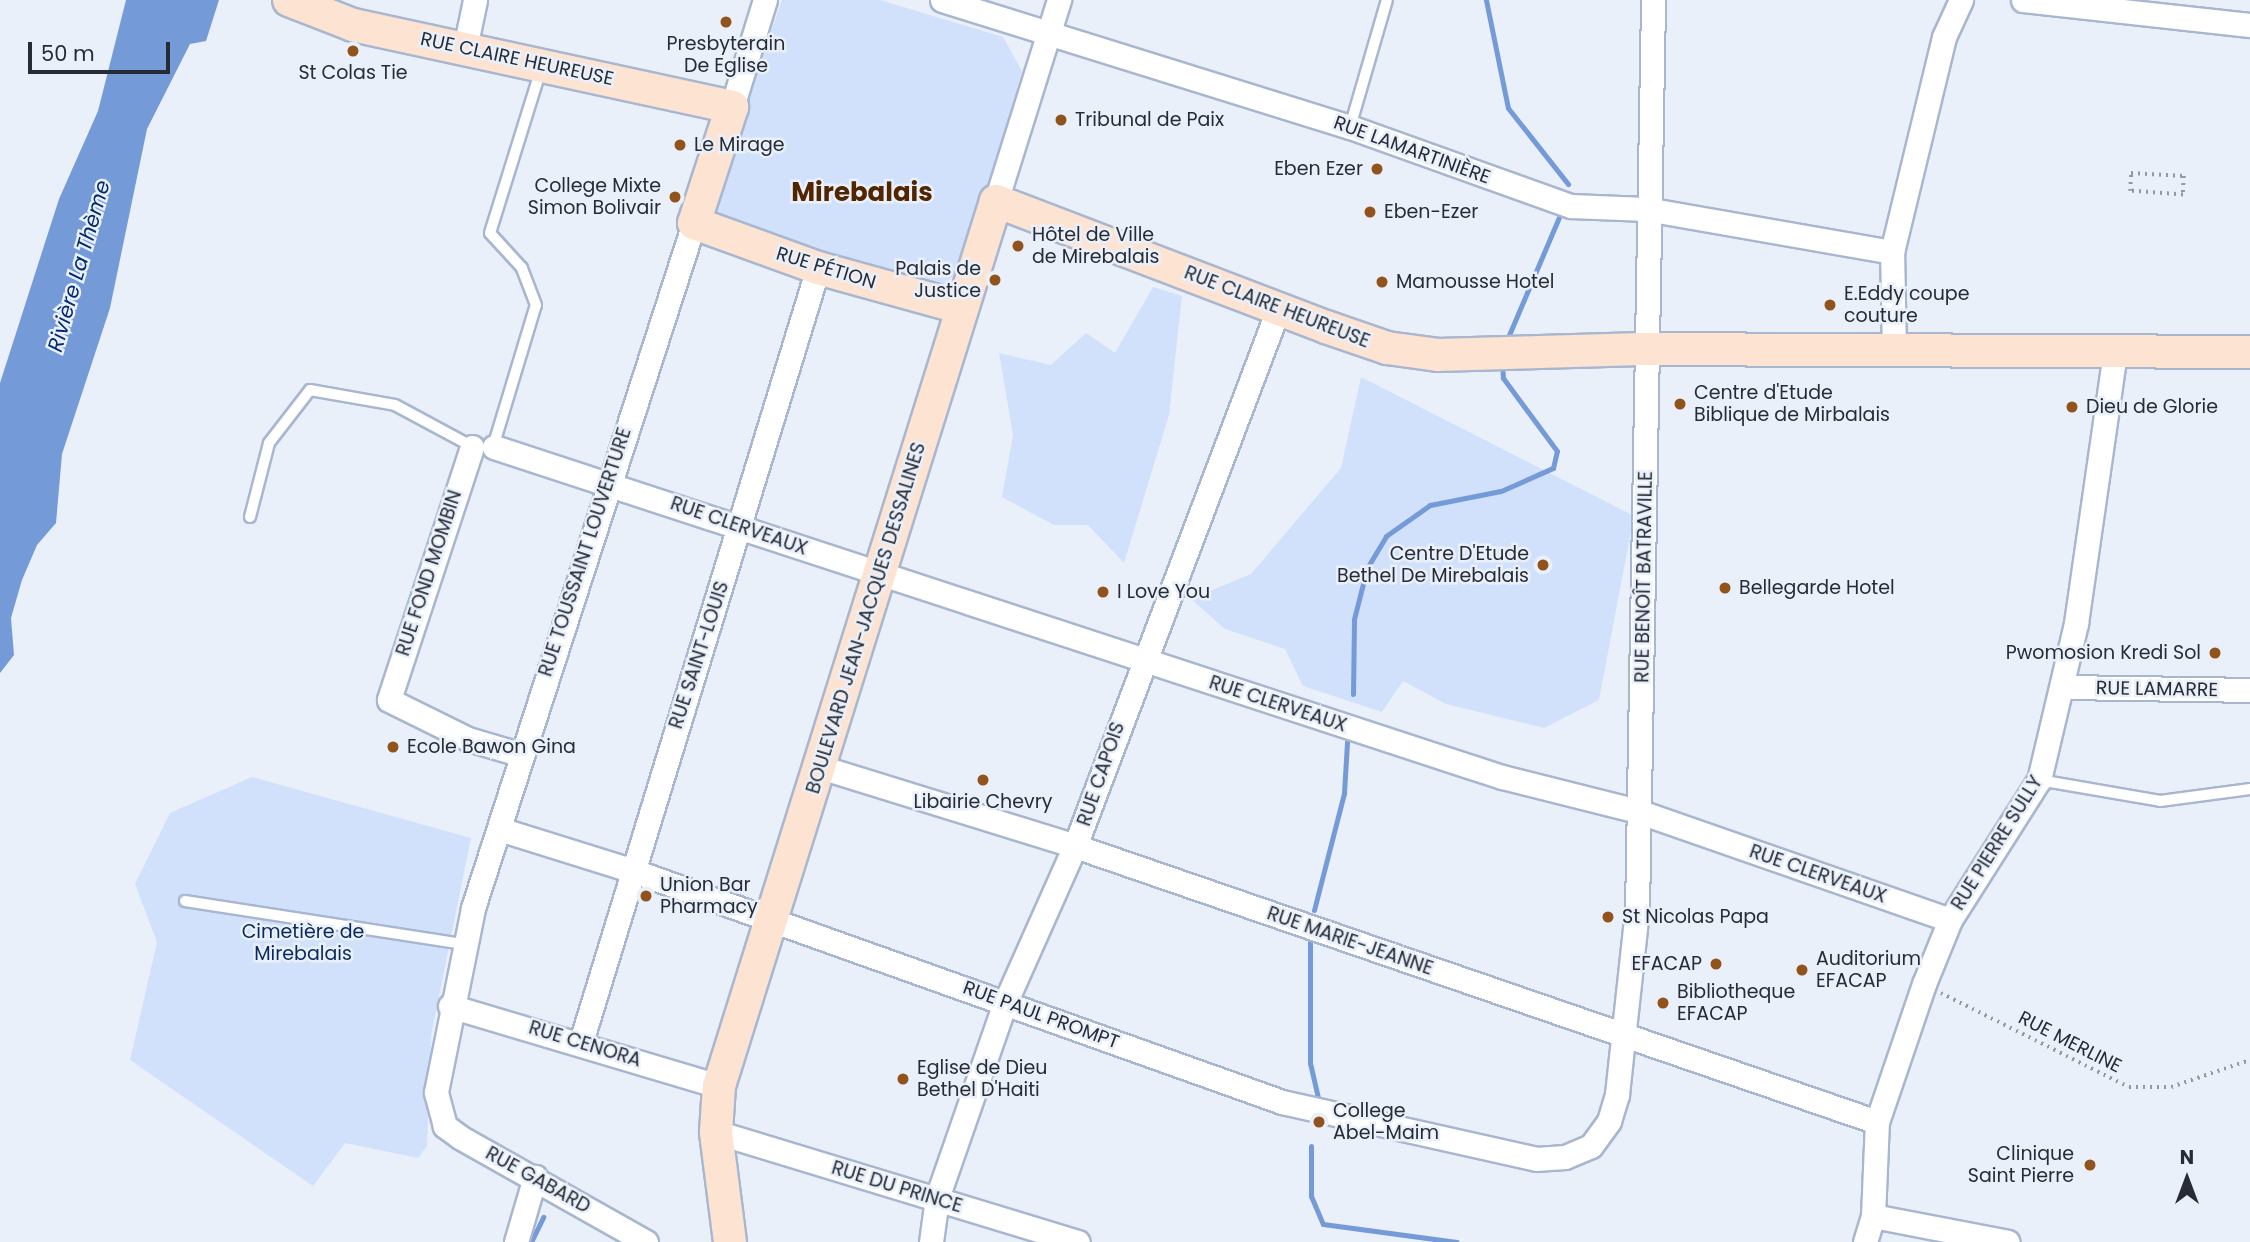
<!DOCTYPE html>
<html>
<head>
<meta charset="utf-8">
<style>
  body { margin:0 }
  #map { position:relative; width:2250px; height:1242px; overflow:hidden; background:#eaf0fa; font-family:Poppins,sans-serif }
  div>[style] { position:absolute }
  .green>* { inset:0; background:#d1e1fb }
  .water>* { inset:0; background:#759ad8 }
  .stream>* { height:5px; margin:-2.5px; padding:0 2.5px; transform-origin:2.5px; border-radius:2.5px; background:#759ad8 }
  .path>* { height:3.5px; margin-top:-1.75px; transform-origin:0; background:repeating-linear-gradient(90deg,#9398a2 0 2px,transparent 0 7px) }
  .roads { filter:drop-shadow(2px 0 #a8b7cf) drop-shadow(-2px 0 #a8b7cf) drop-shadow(0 2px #a8b7cf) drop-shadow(0 -2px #a8b7cf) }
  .lane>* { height:10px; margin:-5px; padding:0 5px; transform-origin:5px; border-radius:5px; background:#fff }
  .street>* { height:23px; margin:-11.5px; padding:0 11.5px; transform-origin:11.5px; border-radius:11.5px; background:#fff }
  .secondary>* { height:32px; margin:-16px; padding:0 16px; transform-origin:16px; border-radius:16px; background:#fce3d2 }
  .dots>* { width:19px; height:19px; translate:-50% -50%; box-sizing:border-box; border:4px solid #eaf0fa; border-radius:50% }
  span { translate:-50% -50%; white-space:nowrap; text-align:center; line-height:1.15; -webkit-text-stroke:5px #eaf0fa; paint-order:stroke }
  .poi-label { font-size:19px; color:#262b35 }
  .left { translate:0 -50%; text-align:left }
  .right { translate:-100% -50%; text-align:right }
  .street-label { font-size:19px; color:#262b35 }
  .park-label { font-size:19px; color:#07285f }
  .water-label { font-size:21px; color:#002971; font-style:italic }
  .district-label { font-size:26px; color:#502500; font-weight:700 }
  .north { position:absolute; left:2152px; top:1144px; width:70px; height:70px; -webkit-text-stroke:5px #eaf0fa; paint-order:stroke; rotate:0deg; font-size:19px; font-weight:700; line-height:28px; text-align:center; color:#262b35 }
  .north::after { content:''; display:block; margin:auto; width:24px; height:32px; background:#262b35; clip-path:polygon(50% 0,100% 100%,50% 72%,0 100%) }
  .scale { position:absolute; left:28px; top:42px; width:142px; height:32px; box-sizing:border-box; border:4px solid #262b35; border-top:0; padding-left:9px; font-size:21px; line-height:24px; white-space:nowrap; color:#262b35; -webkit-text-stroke:5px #eaf0fa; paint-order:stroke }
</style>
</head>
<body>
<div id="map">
  <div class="green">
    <div style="clip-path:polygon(782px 0,880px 0,1003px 37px,1022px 71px,978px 224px,956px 273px,937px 294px,730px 231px,715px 207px,719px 178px)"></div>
    <div style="clip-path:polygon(1153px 287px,1182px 296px,1169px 415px,1124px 563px,1088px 525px,1054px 525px,1002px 497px,1013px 435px,999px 353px,1051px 365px,1086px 333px,1115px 353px)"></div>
    <div style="clip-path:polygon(1361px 377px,1634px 516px,1599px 700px,1544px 728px,1446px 704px,1403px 681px,1382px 712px,1303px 686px,1285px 649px,1225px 629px,1191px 599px,1251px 574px,1341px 468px)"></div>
    <div style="clip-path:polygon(252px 777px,471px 838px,431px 1036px,427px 1146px,418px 1158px,345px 1143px,313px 1186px,130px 1060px,157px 942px,135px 884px,170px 813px)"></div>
  </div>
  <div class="water">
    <div style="clip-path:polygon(126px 0,219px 0,206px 41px,190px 44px,147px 129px,110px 308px,62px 454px,56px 523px,37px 545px,22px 580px,11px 618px,14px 655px,0 673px,0 383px,59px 199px,98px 111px)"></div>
  </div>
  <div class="stream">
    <div style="left:1486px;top:0;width:110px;rotate:78.5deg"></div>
    <div style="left:1508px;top:108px;width:97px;rotate:51.7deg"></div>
    <div style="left:1506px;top:342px;width:138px;rotate:-67deg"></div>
    <div style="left:1353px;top:694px;width:75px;rotate:-89.2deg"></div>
    <div style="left:1354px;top:619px;width:53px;rotate:-75.7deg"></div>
    <div style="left:1367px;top:568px;width:37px;rotate:-59deg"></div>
    <div style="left:1386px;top:536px;width:54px;rotate:-35.2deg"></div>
    <div style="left:1430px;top:505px;width:72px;rotate:-11.2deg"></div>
    <div style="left:1501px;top:491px;width:57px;rotate:-23.9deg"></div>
    <div style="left:1553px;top:468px;width:17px;rotate:-77deg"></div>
    <div style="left:1557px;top:451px;width:91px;rotate:-126.5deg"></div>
    <div style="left:1503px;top:378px;width:16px;rotate:-94deg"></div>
    <div style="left:1314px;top:910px;width:121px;rotate:-75.6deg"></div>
    <div style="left:1344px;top:793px;width:51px;rotate:-86.6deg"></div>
    <div style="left:1310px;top:937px;width:126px;rotate:90deg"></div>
    <div style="left:1310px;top:1063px;width:37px;rotate:77deg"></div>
    <div style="left:1311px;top:1146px;width:50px;rotate:90deg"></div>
    <div style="left:1311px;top:1196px;width:30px;rotate:67deg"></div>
    <div style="left:1323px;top:1224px;width:135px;rotate:7.7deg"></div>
    <div style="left:531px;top:1242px;width:28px;rotate:-64deg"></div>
  </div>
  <div class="path">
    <div style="left:2131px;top:173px;width:53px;rotate:3.2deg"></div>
    <div style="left:2184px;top:176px;width:19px;rotate:93deg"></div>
    <div style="left:2183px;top:195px;width:53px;rotate:-175.7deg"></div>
    <div style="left:2130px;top:191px;width:18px;rotate:-87deg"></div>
    <div style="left:1941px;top:993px;width:210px;rotate:26.6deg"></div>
    <div style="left:2129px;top:1087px;width:42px"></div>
    <div style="left:2171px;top:1087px;width:83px;rotate:-18.9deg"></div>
  </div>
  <div class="roads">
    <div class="lane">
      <div style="left:1350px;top:127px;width:132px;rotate:-73.8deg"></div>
      <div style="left:493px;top:447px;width:148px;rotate:-73.2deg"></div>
      <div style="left:536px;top:305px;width:40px;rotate:-111deg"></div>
      <div style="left:522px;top:268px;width:47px;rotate:-132.4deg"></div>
      <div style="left:490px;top:233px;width:172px;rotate:-72.7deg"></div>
      <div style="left:250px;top:517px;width:76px;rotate:-75.6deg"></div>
      <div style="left:269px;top:443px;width:67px;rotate:-52.3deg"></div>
      <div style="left:310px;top:390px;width:86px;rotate:10deg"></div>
      <div style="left:395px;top:405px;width:89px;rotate:28.3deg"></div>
      <div style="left:2039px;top:780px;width:123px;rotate:9.8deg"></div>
      <div style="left:2160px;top:801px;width:91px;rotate:-7.6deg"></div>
      <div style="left:185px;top:901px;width:282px;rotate:8.8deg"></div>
    </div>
    <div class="street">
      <div style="left:942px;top:0;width:427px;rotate:17.3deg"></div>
      <div style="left:1350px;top:127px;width:235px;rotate:19.7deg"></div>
      <div style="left:1571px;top:206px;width:75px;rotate:2.3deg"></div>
      <div style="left:1646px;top:209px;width:250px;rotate:9.9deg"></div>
      <div style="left:2023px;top:0;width:228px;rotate:6.3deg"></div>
      <div style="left:465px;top:48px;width:49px;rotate:-78.2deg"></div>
      <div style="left:732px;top:107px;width:112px;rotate:-72.9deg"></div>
      <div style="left:996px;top:201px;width:211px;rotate:-72.6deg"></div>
      <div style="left:1894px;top:352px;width:100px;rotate:-91.1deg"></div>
      <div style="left:1892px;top:252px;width:221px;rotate:-76.4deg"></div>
      <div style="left:1944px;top:37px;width:41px;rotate:-65.3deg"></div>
      <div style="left:472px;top:447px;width:266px;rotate:108.2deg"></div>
      <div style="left:389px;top:700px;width:88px;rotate:26.3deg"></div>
      <div style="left:468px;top:739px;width:53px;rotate:16.4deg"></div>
      <div style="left:494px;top:447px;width:1061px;rotate:18.13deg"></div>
      <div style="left:1502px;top:777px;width:139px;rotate:14.1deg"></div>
      <div style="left:1637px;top:811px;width:331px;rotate:19.2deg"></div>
      <div style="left:2064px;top:687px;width:186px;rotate:0.9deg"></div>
      <div style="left:820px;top:767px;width:267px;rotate:17.2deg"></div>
      <div style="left:1075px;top:846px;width:848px;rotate:18.99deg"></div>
      <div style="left:499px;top:829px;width:138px;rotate:17.3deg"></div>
      <div style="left:631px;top:870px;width:691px;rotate:19.61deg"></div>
      <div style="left:1282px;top:1102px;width:260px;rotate:12.6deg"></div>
      <div style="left:1536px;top:1159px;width:29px;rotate:-4deg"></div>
      <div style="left:1565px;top:1157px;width:28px;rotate:-23deg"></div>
      <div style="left:1591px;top:1146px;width:31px;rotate:-54deg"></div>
      <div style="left:1609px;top:1121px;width:28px;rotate:-73deg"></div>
      <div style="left:1617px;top:1094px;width:184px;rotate:-83.8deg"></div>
      <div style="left:1637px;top:911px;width:911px;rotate:-88.99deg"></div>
      <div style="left:450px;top:1006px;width:281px;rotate:16.6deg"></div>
      <div style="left:581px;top:1042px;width:809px;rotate:-72.98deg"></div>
      <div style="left:716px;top:1132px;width:378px;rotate:16.9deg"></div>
      <div style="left:1873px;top:1216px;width:137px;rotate:10.9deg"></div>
      <div style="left:516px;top:1242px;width:68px;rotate:-73.7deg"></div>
      <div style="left:646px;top:1242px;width:214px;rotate:-150.6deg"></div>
      <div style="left:460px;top:1137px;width:19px;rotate:-144deg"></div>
      <div style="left:445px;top:1126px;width:35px;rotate:-105deg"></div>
      <div style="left:436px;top:1092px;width:188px;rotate:-78.6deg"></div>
      <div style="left:473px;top:908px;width:720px;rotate:-72.12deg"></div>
      <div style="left:931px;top:1242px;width:44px;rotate:-82.2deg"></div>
      <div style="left:937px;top:1198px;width:207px;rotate:-70.8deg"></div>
      <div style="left:1005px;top:1003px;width:172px;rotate:-66deg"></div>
      <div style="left:1075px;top:846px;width:576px;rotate:-69.27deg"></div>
      <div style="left:1865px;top:1242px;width:27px;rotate:-73deg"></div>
      <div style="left:1873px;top:1216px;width:94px;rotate:-87.6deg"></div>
      <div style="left:1877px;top:1122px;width:146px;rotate:-71.2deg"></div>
      <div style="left:1924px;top:984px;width:69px;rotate:-67.9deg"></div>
      <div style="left:1950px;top:920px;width:166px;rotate:-57.6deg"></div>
      <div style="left:2039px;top:780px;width:161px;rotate:-76.7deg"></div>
      <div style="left:2076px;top:623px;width:274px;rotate:-81.8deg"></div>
    </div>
    <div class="secondary">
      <div style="left:289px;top:0;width:69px;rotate:21.3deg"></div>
      <div style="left:353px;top:25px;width:388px;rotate:12.2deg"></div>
      <div style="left:732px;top:107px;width:122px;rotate:108.1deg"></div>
      <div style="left:694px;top:223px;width:132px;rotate:19.9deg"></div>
      <div style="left:818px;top:268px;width:146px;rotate:15.5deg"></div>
      <div style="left:730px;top:1242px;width:111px;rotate:-97.3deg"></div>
      <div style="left:716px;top:1132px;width:46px;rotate:-86.3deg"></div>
      <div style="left:719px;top:1086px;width:927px;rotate:-72.62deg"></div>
      <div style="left:996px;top:201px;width:353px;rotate:20.9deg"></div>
      <div style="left:1326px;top:327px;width:65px;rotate:19deg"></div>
      <div style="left:1387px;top:348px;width:51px;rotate:7.8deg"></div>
      <div style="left:1438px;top:355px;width:204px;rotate:-1.7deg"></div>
      <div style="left:1642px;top:349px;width:608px;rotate:0.28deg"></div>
    </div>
  </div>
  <div class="dots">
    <div style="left:726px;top:22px;background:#92521c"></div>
    <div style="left:353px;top:51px;background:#92521c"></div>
    <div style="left:1061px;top:120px;background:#92521c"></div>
    <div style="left:680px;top:145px;background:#92521c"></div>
    <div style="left:1377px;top:169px;background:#92521c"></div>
    <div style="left:675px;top:197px;background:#92521c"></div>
    <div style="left:1370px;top:212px;background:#92521c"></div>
    <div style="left:1018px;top:246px;background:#92521c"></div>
    <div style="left:995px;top:280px;background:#92521c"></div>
    <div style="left:1382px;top:282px;background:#92521c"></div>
    <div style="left:1830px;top:305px;background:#92521c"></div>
    <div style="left:1680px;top:404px;background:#92521c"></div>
    <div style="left:2072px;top:407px;background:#92521c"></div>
    <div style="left:1543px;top:565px;background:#92521c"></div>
    <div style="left:1725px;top:588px;background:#92521c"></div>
    <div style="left:1103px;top:592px;background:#92521c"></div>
    <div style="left:2215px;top:653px;background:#92521c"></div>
    <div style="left:393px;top:747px;background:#92521c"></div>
    <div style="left:983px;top:780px;background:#92521c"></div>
    <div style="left:646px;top:896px;background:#92521c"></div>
    <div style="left:1608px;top:917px;background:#92521c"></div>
    <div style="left:1716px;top:964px;background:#92521c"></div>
    <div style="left:1802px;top:970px;background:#92521c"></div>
    <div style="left:1663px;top:1003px;background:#92521c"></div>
    <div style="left:903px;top:1079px;background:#92521c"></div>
    <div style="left:1319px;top:1122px;background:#92521c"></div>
    <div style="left:2090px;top:1165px;background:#92521c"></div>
  </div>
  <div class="poi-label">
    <span style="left:726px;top:55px">Presbyterain<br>De Eglise</span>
    <span style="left:353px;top:73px">St Colas Tie</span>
    <span class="left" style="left:1075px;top:120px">Tribunal de Paix</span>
    <span class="left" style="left:694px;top:145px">Le Mirage</span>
    <span class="right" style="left:1363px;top:169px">Eben Ezer</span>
    <span class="right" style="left:661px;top:197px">College Mixte<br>Simon Bolivair</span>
    <span class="left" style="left:1384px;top:212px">Eben-Ezer</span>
    <span class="left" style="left:1032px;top:246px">Hôtel de Ville<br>de Mirebalais</span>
    <span class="right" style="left:981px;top:280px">Palais de<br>Justice</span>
    <span class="left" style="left:1396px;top:282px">Mamousse Hotel</span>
    <span class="left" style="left:1844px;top:305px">E.Eddy coupe<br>couture</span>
    <span class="left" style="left:1694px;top:404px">Centre d'Etude<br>Biblique de Mirbalais</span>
    <span class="left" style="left:2086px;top:407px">Dieu de Glorie</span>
    <span class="right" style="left:1529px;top:565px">Centre D'Etude<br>Bethel De Mirebalais</span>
    <span class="left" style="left:1739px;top:588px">Bellegarde Hotel</span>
    <span class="left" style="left:1117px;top:592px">I Love You</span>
    <span class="right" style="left:2201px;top:653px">Pwomosion Kredi Sol</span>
    <span class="left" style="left:407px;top:747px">Ecole Bawon Gina</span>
    <span style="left:983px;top:802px">Libairie Chevry</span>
    <span class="left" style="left:660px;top:896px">Union Bar<br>Pharmacy</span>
    <span class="left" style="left:1622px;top:917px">St Nicolas Papa</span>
    <span class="left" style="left:1816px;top:970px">Auditorium<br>EFACAP</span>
    <span class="right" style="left:1702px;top:964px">EFACAP</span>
    <span class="left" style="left:1677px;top:1003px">Bibliotheque<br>EFACAP</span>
    <span class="left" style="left:917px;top:1079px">Eglise de Dieu<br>Bethel D'Haiti</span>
    <span class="left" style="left:1333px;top:1122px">College<br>Abel-Maim</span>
    <span class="right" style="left:2074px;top:1165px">Clinique<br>Saint Pierre</span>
  </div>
  <div class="street-label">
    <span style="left:517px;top:59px;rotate:12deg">RUE CLAIRE HEUREUSE</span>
    <span style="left:1412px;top:150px;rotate:20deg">RUE LAMARTINIÈRE</span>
    <span style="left:826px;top:268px;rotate:17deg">RUE PÉTION</span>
    <span style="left:1277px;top:307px;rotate:21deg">RUE CLAIRE HEUREUSE</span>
    <span style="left:739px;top:526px;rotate:19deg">RUE CLERVEAUX</span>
    <span style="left:585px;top:552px;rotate:-72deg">RUE TOUSSAINT LOUVERTURE</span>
    <span style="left:429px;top:573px;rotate:-72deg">RUE FOND MOMBIN</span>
    <span style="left:1644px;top:577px;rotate:-89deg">RUE BENOÎT BATRAVILLE</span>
    <span style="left:866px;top:618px;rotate:-73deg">BOULEVARD JEAN-JACQUES DESSALINES</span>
    <span style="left:699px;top:655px;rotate:-72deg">RUE SAINT-LOUIS</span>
    <span style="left:2157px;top:689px;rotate:1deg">RUE LAMARRE</span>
    <span style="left:1278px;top:704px;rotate:18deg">RUE CLERVEAUX</span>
    <span style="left:1101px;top:774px;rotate:-71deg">RUE CAPOIS</span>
    <span style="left:1997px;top:843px;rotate:-58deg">RUE PIERRE SULLY</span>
    <span style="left:1818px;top:874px;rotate:19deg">RUE CLERVEAUX</span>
    <span style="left:1350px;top:941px;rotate:19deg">RUE MARIE-JEANNE</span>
    <span style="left:1041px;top:1015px;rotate:20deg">RUE PAUL PROMPT</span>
    <span style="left:2070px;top:1042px;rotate:27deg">RUE MERLINE</span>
    <span style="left:585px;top:1044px;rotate:17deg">RUE CENORA</span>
    <span style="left:538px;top:1180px;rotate:29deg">RUE GABARD</span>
    <span style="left:897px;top:1187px;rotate:17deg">RUE DU PRINCE</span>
  </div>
  <div class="park-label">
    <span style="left:303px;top:943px">Cimetière de<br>Mirebalais</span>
  </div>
  <div class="water-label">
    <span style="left:79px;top:266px;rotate:-74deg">Rivière La Thème</span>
  </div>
  <div class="district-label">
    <span style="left:862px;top:193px">Mirebalais</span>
  </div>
  <div class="north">N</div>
  <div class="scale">50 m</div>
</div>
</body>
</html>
